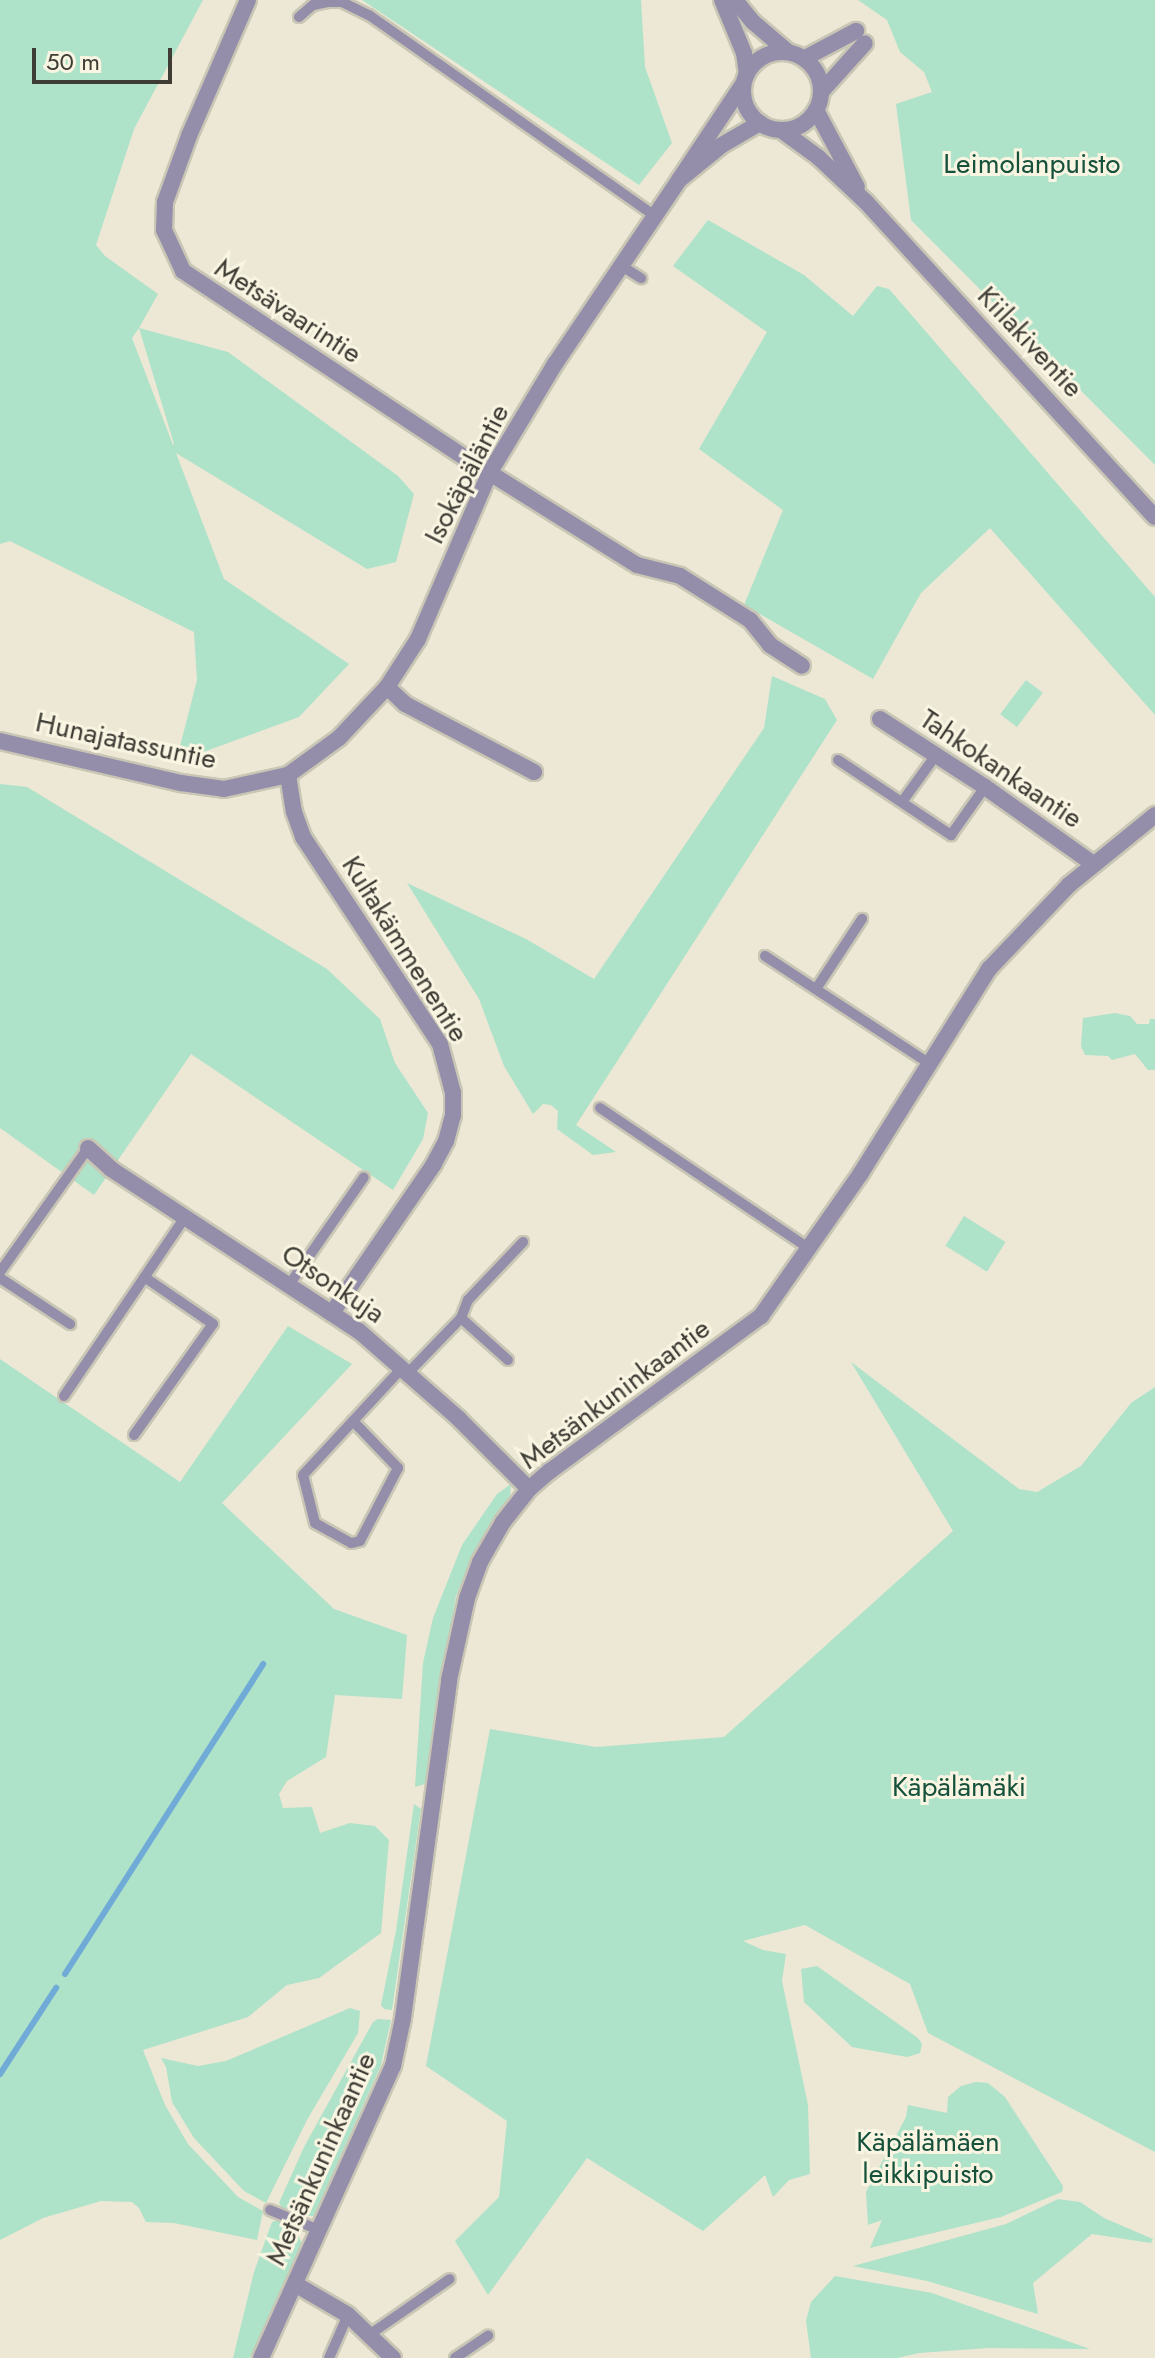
<!DOCTYPE html>
<html>
<head>
<meta charset="utf-8">
<style>
  body { margin:0 }
  #map { position:relative; width:1155px; height:2358px; overflow:hidden; background:#ece8d5; font-family:Jost,sans-serif }
  div>[style] { position:absolute }
  .green>* { inset:0; background:#aee2c9; transform-origin:0 0 }
  .stream>* { height:6px; margin:-3px; padding:0 3px; transform-origin:3px; border-radius:3px; background:#70aad7 }
  .roads { filter:drop-shadow(2px 0 #c9c6b5) drop-shadow(-2px 0 #c9c6b5) drop-shadow(0 2px #c9c6b5) drop-shadow(0 -2px #c9c6b5) }
  .service>* { height:10px; margin:-5px; padding:0 5px; transform-origin:5px; border-radius:5px; background:#948eaa }
  .minor>* { height:16px; margin:-8px; padding:0 8px; transform-origin:8px; border-radius:8px; background:#948eaa }
  .tertiary>* { height:16px; margin:-8px; padding:0 8px; transform-origin:8px; border-radius:8px; background:#948eaa }
  .tertiary>.ring { margin:-8px; padding:0; box-sizing:content-box; background:none; border:16px solid #948eaa; border-radius:50% }
  span { translate:-50% -50%; white-space:nowrap; text-align:center; line-height:1.15; -webkit-text-stroke:6px #f9f5e2; paint-order:stroke }
  .park-label { font-size:28px; color:#15513b }
  .street-label { font-size:28px; color:#3e3c35 }
  .scale { position:absolute; left:32px; top:48px; width:140px; height:36px; box-sizing:border-box; border:4px solid #3e3c35; border-top:0; padding-left:10px; font-size:24px; line-height:28px; white-space:nowrap; color:#3e3c35; -webkit-text-stroke:6px #f9f5e2; paint-order:stroke }
</style>
</head>
<body>
<div id="map">
  <div class="green">
    <div style="clip-path:polygon(evenodd,0 0,203px 0,134px 129px,96px 245px,105px 256px,158px 294px,139px 328px,228px 352px,398px 476px,414px 494px,396px 562px,367px 569px,176px 453px,224px 579px,349px 664px,299px 717px,176px 762px,197px 680px,194px 632px,10px 541px,0 544px,0 0,139px 328px,174px 444px,173px 445px,132px 338px,139px 328px)"></div>
    <div style="clip-path:polygon(362px 0,641px 0,645px 67px,672px 143px,639px 185px)"></div>
    <div style="clip-path:polygon(858px 0,1155px 0,1155px 465px,911px 220px,896px 104px,932px 92px,924px 72px,900px 52px,887px 20px)"></div>
    <div style="clip-path:polygon(708px 220px,804px 275px,853px 316px,877px 286px,889px 289px,1155px 597px,1155px 715px,990px 528px,921px 593px,873px 679px,744px 605px,783px 510px,699px 449px,767px 332px,673px 266px)"></div>
    <div style="clip-path:polygon(772px 676px,825px 699px,837px 720px,576px 1125px,616px 1152px,593px 1155px,557px 1129px,558px 1111px,551px 1105px,543px 1104px,533px 1114px,504px 1066px,479px 999px,407px 883px,526px 939px,594px 979px,764px 728px)"></div>
    <div style="left:1026px;top:680px;width:21px;height:43px;rotate:37deg"></div>
    <div style="clip-path:polygon(0 784px,27px 787px,327px 969px,380px 1019px,395px 1063px,428px 1113px,423px 1139px,393px 1190px,191px 1054px,94px 1195px,0 1128px)"></div>
    <div style="clip-path:polygon(1115px 1013px,1130px 1016px,1137px 1024px,1149px 1024px,1150px 1019px,1155px 1019px,1155px 1070px,1148px 1070px,1135px 1054px,1112px 1060px,1108px 1056px,1085px 1055px,1081px 1046px,1083px 1018px)"></div>
    <div style="left:964px;top:1216px;width:49px;height:35px;rotate:32deg"></div>
    <div style="clip-path:polygon(288px 1326px,352px 1364px,222px 1503px,334px 1609px,407px 1635px,402px 1699px,335px 1695px,326px 1757px,287px 1781px,279px 1794px,283px 1808px,312px 1807px,320px 1833px,350px 1823px,375px 1826px,389px 1840px,381px 1933px,319px 1978px,287px 1985px,248px 2017px,143px 2050px,165px 2105px,188px 2144px,238px 2197px,263px 2211px,257px 2240px,174px 2223px,146px 2222px,139px 2208px,132px 2202px,101px 2201px,43px 2218px,0 2240px,0 1359px,180px 1482px)"></div>
    <div style="clip-path:polygon(851px 1362px,1019px 1489px,1037px 1492px,1081px 1466px,1131px 1403px,1155px 1387px,1155px 2152px,928px 2033px,910px 1984px,805px 1925px,743px 1941px,763px 1950px,786px 1954px,782px 1981px,808px 2105px,810px 2174px,789px 2180px,773px 2197px,765px 2175px,703px 2231px,587px 2158px,488px 2295px,455px 2241px,499px 2197px,507px 2121px,426px 2066px,490px 1729px,596px 1747px,724px 1737px,953px 1531px)"></div>
    <div style="clip-path:polygon(511px 1484px,510px 1498px,472px 1558px,456px 1596px,425px 1784px,415px 1787px,423px 1663px,433px 1618px,462px 1545px,497px 1494px)"></div>
    <div style="clip-path:polygon(414px 1804px,421px 1809px,392px 2010px,384px 2009px,381px 2005px,396px 1931px)"></div>
    <div style="clip-path:polygon(817px 1966px,918px 2038px,922px 2044px,920px 2053px,907px 2057px,852px 2047px,804px 2002px,801px 1969px)"></div>
    <div style="clip-path:polygon(350px 2008px,360px 2011px,358px 2033px,307px 2120px,266px 2203px,244px 2191px,194px 2138px,172px 2102px,166px 2067px,161px 2058px,198px 2066px,226px 2061px)"></div>
    <div style="clip-path:polygon(378px 2019px,391px 2020px,381px 2065px,314px 2216px,296px 2216px,284px 2211px,279px 2203px,304px 2147px,373px 2022px)"></div>
    <div style="clip-path:polygon(976px 2082px,988px 2083px,1005px 2097px,1063px 2186px,1062px 2192px,1001px 2217px,870px 2248px,882px 2220px,868px 2225px,866px 2192px,906px 2117px,908px 2105px,947px 2113px,948px 2097px,961px 2086px)"></div>
    <div style="clip-path:polygon(1058px 2199px,1080px 2202px,1104px 2218px,1153px 2239px,1151px 2243px,1092px 2234px,1033px 2283px,1038px 2314px,927px 2281px,853px 2266px,1006px 2224px)"></div>
    <div style="clip-path:polygon(277px 2220px,292px 2225px,302px 2243px,250px 2358px,233px 2358px,254px 2272px,272px 2222px)"></div>
    <div style="clip-path:polygon(835px 2276px,932px 2293px,1090px 2349px,988px 2348px,919px 2353px,897px 2358px,811px 2358px,806px 2321px,811px 2302px)"></div>
  </div>
  <div class="stream">
    <div style="left:65px;top:1974px;width:368px;rotate:-57.4deg"></div>
    <div style="left:0;top:2074px;width:103px;rotate:-56.9deg"></div>
  </div>
  <div class="roads">
    <div class="service">
      <div style="left:299px;top:17px;width:18px;rotate:-41deg"></div>
      <div style="left:313px;top:5px;width:15px;rotate:-11deg"></div>
      <div style="left:328px;top:2px;width:14px"></div>
      <div style="left:342px;top:2px;width:30px;rotate:26deg"></div>
      <div style="left:369px;top:15px;width:348px;rotate:35.1deg"></div>
      <div style="left:620px;top:265px;width:25px;rotate:32deg"></div>
      <div style="left:838px;top:760px;width:136px;rotate:33.6deg"></div>
      <div style="left:951px;top:835px;width:59px;rotate:-54.7deg"></div>
      <div style="left:902px;top:802px;width:58px;rotate:-54.1deg"></div>
      <div style="left:765px;top:956px;width:197px;rotate:33.2deg"></div>
      <div style="left:816px;top:989px;width:84px;rotate:-56.7deg"></div>
      <div style="left:600px;top:1108px;width:253px;rotate:33.9deg"></div>
      <div style="left:0;top:1272px;width:152px;rotate:-54.6deg"></div>
      <div style="left:0;top:1278px;width:84px;rotate:33.3deg"></div>
      <div style="left:289px;top:1285px;width:131px;rotate:-55.2deg"></div>
      <div style="left:461px;top:1318px;width:63px;rotate:41.8deg"></div>
      <div style="left:409px;top:1372px;width:75px;rotate:-46.1deg"></div>
      <div style="left:461px;top:1318px;width:19px;rotate:-69deg"></div>
      <div style="left:468px;top:1300px;width:80px;rotate:-46.5deg"></div>
      <div style="left:64px;top:1396px;width:216px;rotate:-55.9deg"></div>
      <div style="left:353px;top:1421px;width:65px;rotate:46.2deg"></div>
      <div style="left:398px;top:1468px;width:82px;rotate:117.5deg"></div>
      <div style="left:360px;top:1541px;width:9px;rotate:167deg"></div>
      <div style="left:351px;top:1543px;width:41px;rotate:-150.9deg"></div>
      <div style="left:315px;top:1523px;width:49px;rotate:-104deg"></div>
      <div style="left:303px;top:1475px;width:147px;rotate:-47.2deg"></div>
      <div style="left:134px;top:1435px;width:136px;rotate:-54.6deg"></div>
      <div style="left:213px;top:1324px;width:83px;rotate:-145.7deg"></div>
      <div style="left:270px;top:2210px;width:53px;rotate:22.2deg"></div>
      <div style="left:369px;top:2335px;width:98px;rotate:-34.7deg"></div>
      <div style="left:329px;top:2358px;width:47px;rotate:-66.2deg"></div>
      <div style="left:455px;top:2358px;width:40px;rotate:-34deg"></div>
    </div>
    <div class="minor">
      <div style="left:248px;top:0;width:148px;rotate:113.5deg"></div>
      <div style="left:189px;top:136px;width:70px;rotate:110deg"></div>
      <div style="left:165px;top:202px;width:28px;rotate:92deg"></div>
      <div style="left:164px;top:230px;width:45px;rotate:65.1deg"></div>
      <div style="left:183px;top:271px;width:343px;rotate:33.5deg"></div>
      <div style="left:469px;top:460px;width:198px;rotate:32deg"></div>
      <div style="left:637px;top:565px;width:44px;rotate:14.3deg"></div>
      <div style="left:680px;top:576px;width:83px;rotate:32.2deg"></div>
      <div style="left:750px;top:620px;width:32px;rotate:51deg"></div>
      <div style="left:770px;top:645px;width:38px;rotate:33deg"></div>
      <div style="left:805px;top:58px;width:58px;rotate:-27.9deg"></div>
      <div style="left:743px;top:84px;width:115px;rotate:123.7deg"></div>
      <div style="left:679px;top:180px;width:55px;rotate:-39.1deg"></div>
      <div style="left:722px;top:145px;width:44px;rotate:-30.1deg"></div>
      <div style="left:822px;top:91px;width:64px;rotate:-48.1deg"></div>
      <div style="left:387px;top:687px;width:25px;rotate:43deg"></div>
      <div style="left:405px;top:704px;width:146px;rotate:27.8deg"></div>
      <div style="left:880px;top:719px;width:125px;rotate:32.9deg"></div>
      <div style="left:985px;top:787px;width:131px;rotate:35.4deg"></div>
      <div style="left:0;top:741px;width:186px;rotate:13.1deg"></div>
      <div style="left:181px;top:783px;width:43px;rotate:7.9deg"></div>
      <div style="left:224px;top:789px;width:66px;rotate:-12.3deg"></div>
      <div style="left:288px;top:775px;width:63px;rotate:-36deg"></div>
      <div style="left:339px;top:738px;width:70px;rotate:-46.7deg"></div>
      <div style="left:387px;top:687px;width:57px;rotate:-57.1deg"></div>
      <div style="left:418px;top:639px;width:182px;rotate:-66.7deg"></div>
      <div style="left:490px;top:472px;width:126px;rotate:-59deg"></div>
      <div style="left:555px;top:364px;width:222px;rotate:-56deg"></div>
      <div style="left:288px;top:775px;width:37px;rotate:81deg"></div>
      <div style="left:294px;top:812px;width:27px;rotate:70deg"></div>
      <div style="left:303px;top:837px;width:248px;rotate:56.5deg"></div>
      <div style="left:440px;top:1044px;width:51px;rotate:75.1deg"></div>
      <div style="left:453px;top:1093px;width:22px;rotate:90deg"></div>
      <div style="left:453px;top:1115px;width:27px;rotate:105deg"></div>
      <div style="left:446px;top:1141px;width:26px;rotate:118deg"></div>
      <div style="left:434px;top:1164px;width:181px;rotate:124.4deg"></div>
      <div style="left:88px;top:1148px;width:31px;rotate:42deg"></div>
      <div style="left:111px;top:1169px;width:296px;rotate:33.2deg"></div>
      <div style="left:359px;top:1331px;width:133px;rotate:41.3deg"></div>
      <div style="left:459px;top:1419px;width:99px;rotate:45deg"></div>
      <div style="left:295px;top:2284px;width:61px;rotate:30.3deg"></div>
      <div style="left:348px;top:2315px;width:62px;rotate:43.7deg"></div>
      <div style="left:261px;top:2358px;width:320px;rotate:-65.7deg"></div>
      <div style="left:393px;top:2066px;width:49px;rotate:-78.2deg"></div>
      <div style="left:403px;top:2018px;width:341px;rotate:-82.2deg"></div>
      <div style="left:449px;top:1680px;width:84px;rotate:-77.6deg"></div>
      <div style="left:467px;top:1598px;width:38px;rotate:-70deg"></div>
      <div style="left:480px;top:1562px;width:46px;rotate:-60.1deg"></div>
      <div style="left:503px;top:1522px;width:42px;rotate:-51.8deg"></div>
      <div style="left:529px;top:1489px;width:28px;rotate:-41deg"></div>
      <div style="left:550px;top:1471px;width:262px;rotate:-36.3deg"></div>
      <div style="left:761px;top:1316px;width:174px;rotate:-55deg"></div>
      <div style="left:861px;top:1173px;width:241px;rotate:-57.9deg"></div>
      <div style="left:989px;top:969px;width:116px;rotate:-46.4deg"></div>
      <div style="left:1069px;top:885px;width:111px;rotate:-39.1deg"></div>
    </div>
    <div class="tertiary">
      <div style="left:722px;top:0;width:57px;rotate:67.5deg"></div>
      <div style="left:744px;top:53px;width:21px;rotate:82deg"></div>
      <div style="left:735px;top:0;width:28px;rotate:51deg"></div>
      <div style="left:753px;top:22px;width:46px;rotate:40.6deg"></div>
      <div class="ring" style="left:743px;top:52px;width:62px;height:62px"></div>
      <div style="left:816px;top:110px;width:87px;rotate:62deg"></div>
      <div style="left:781px;top:130px;width:46px;rotate:36.1deg"></div>
      <div style="left:818px;top:157px;width:66px;rotate:43.2deg"></div>
      <div style="left:866px;top:202px;width:427px;rotate:47.5deg"></div>
    </div>
  </div>
  <div class="park-label">
    <span style="left:1032px;top:164px">Leimolanpuisto</span>
    <span style="left:959px;top:1787px">Käpälämäki</span>
    <span style="left:928px;top:2158px">Käpälämäen<br>leikkipuisto</span>
  </div>
  <div class="street-label">
    <span style="left:288px;top:311px;rotate:33deg">Metsävaarintie</span>
    <span style="left:1030px;top:342px;rotate:47deg">Kiilakiventie</span>
    <span style="left:467px;top:474px;rotate:-63deg">Isokäpäläntie</span>
    <span style="left:126px;top:741px;rotate:12deg">Hunajatassuntie</span>
    <span style="left:1001px;top:769px;rotate:34deg">Tahkokankaantie</span>
    <span style="left:405px;top:949px;rotate:58deg">Kultakämmenentie</span>
    <span style="left:333px;top:1284px;rotate:34deg">Otsonkuja</span>
    <span style="left:615px;top:1394px;rotate:-37deg">Metsänkuninkaantie</span>
    <span style="left:321px;top:2159px;rotate:-66deg">Metsänkuninkaantie</span>
  </div>
  <div class="scale">50 m</div>
</div>
</body>
</html>
